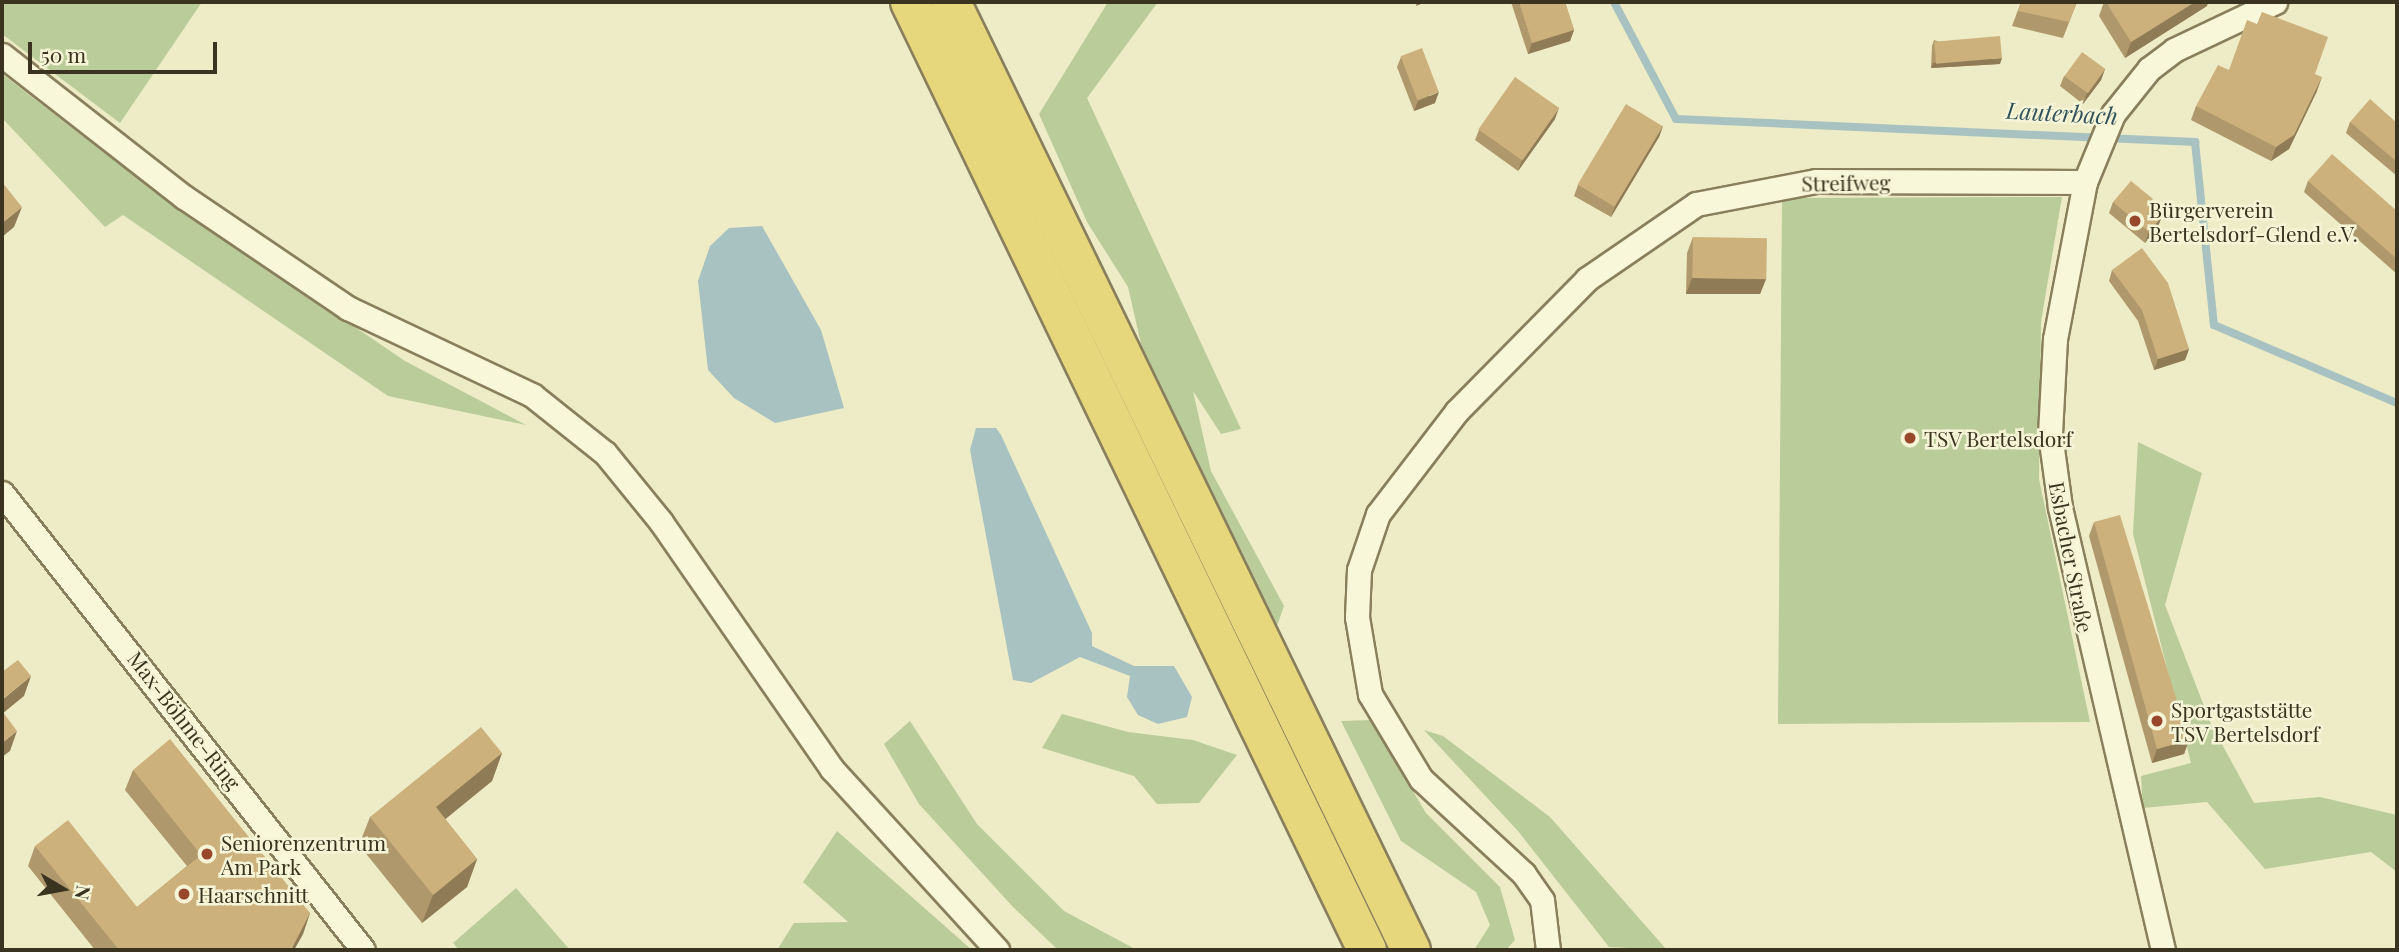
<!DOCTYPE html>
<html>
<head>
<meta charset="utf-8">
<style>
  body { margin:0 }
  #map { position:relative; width:2399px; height:952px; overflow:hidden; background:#eeecc6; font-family:"Playfair Display",serif }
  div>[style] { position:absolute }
  .green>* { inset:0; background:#bacc9a }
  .water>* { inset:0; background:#a7c2c0 }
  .stream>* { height:8px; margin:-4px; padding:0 4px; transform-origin:4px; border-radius:4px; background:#a7c2c0 }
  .roads { filter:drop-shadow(2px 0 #897f5c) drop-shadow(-2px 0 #897f5c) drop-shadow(0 2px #897f5c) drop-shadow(0 -2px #897f5c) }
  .minor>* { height:23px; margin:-11.5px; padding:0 11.5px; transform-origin:11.5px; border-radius:11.5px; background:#f9f7d9 }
  .trunk>* { height:38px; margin:-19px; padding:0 19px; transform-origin:19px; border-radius:19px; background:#e6d77c }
  .wall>* { inset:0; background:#af986b }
  .shaded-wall>* { inset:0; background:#8f7c57 }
  .building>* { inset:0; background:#ccb17c; transform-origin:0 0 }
  .dots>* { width:19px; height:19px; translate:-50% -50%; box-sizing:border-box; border:4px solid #f5f4d6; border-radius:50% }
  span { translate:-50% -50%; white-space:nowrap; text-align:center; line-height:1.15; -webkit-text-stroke:5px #f5f4d6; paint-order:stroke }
  .street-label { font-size:21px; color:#3a331f }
  .poi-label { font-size:21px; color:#3a331f }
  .left { translate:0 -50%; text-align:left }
  .water-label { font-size:23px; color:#2f5159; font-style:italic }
  .frame { position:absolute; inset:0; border:4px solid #3a331f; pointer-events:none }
  .north { position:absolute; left:28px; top:854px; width:70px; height:70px; -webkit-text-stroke:5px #f5f4d6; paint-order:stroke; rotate:100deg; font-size:19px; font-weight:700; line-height:28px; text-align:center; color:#3a331f }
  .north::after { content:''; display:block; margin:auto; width:24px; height:32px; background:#3a331f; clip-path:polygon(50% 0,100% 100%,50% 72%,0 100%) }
  .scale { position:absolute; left:28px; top:42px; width:189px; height:32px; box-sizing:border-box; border:4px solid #3a331f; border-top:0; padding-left:9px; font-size:21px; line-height:24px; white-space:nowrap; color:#3a331f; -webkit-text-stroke:5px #f5f4d6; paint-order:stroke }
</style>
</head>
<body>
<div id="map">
  <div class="green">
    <div style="clip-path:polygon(2px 2px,202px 2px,120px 123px,2px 34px)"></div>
    <div style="clip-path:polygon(1108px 2px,1158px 2px,1087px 98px,1241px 429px,1221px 434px,1193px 391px,1211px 471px,1284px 606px,1277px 626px,1144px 357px,1128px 287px,1087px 222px,1039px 114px)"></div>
    <div style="clip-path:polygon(2px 74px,145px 184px,405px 361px,526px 425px,388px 396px,123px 215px,105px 227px,2px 118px)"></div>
    <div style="clip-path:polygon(2062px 197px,2041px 322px,2039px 479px,2090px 722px,1778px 724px,1782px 198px)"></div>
    <div style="clip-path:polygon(2138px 442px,2202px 473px,2165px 605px,2211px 724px,2254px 803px,2320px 797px,2397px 815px,2397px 872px,2371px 852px,2265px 869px,2207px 802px,2143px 808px,2141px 776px,2191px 763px,2133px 534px)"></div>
    <div style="clip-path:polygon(1062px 714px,1128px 732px,1193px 740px,1237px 755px,1199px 803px,1157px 804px,1134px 776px,1042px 748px)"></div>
    <div style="clip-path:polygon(1371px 720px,1426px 813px,1500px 887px,1515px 940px,1506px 950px,1474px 950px,1490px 925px,1476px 892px,1401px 841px,1341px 721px)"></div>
    <div style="clip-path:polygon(910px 721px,977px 824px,1064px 911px,1137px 950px,1058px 950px,1013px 907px,919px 804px,884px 744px)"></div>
    <div style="clip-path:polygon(1424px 730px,1443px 736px,1550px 817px,1667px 950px,1609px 947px,1518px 831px)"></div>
    <div style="clip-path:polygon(837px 831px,972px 950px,777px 950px,794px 923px,848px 922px,803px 882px)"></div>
    <div style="clip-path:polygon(516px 888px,570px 950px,459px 950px,453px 943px)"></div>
  </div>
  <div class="water">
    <div style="clip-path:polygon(762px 226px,821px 330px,844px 408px,775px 423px,734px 398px,708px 370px,698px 281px,710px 246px,729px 228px)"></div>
    <div style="clip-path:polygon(976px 428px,996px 428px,1001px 435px,1092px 633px,1092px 646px,1134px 666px,1174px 666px,1192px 697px,1187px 717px,1158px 724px,1138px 715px,1127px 697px,1130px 676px,1080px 657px,1031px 683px,1013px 680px,970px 450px)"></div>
  </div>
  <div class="stream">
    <div style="left:1614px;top:2px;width:132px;rotate:62.1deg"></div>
    <div style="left:1676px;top:119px;width:520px;rotate:2.54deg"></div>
    <div style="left:2195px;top:142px;width:184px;rotate:84.1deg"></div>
    <div style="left:2214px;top:325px;width:199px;rotate:23.1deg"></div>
  </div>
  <div class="roads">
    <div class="minor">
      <div style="left:2px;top:55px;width:231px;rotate:38deg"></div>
      <div style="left:184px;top:197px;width:198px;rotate:34.1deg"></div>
      <div style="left:348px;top:308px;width:204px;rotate:25.3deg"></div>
      <div style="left:532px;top:395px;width:93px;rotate:38.5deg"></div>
      <div style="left:605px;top:453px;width:89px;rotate:50.9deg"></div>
      <div style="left:661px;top:522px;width:300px;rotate:55.3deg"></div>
      <div style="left:832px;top:769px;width:245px;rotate:47.6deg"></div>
      <div style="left:2px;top:493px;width:582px;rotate:51.69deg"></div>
      <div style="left:1548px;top:950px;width:50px;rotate:-96.8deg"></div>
      <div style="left:1542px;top:900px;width:32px;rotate:-125deg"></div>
      <div style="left:1524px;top:874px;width:140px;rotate:-137.3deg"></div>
      <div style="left:1421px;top:779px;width:99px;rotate:-121deg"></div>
      <div style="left:1370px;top:694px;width:78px;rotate:-99.6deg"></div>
      <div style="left:1357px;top:617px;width:47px;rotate:-87.6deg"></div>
      <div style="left:1359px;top:570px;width:59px;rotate:-71.3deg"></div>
      <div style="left:1378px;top:514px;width:130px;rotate:-52.5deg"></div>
      <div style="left:1457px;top:411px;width:185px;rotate:-45.4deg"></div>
      <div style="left:1587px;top:279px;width:132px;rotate:-34.5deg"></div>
      <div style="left:1696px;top:204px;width:122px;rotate:-10.9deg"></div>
      <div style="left:1816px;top:181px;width:269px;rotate:0.2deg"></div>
      <div style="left:2163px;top:950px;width:455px;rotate:-103.1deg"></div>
      <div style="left:2060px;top:507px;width:74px;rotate:-97.8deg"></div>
      <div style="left:2050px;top:434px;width:95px;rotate:-87deg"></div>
      <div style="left:2055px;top:339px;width:160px;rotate:-79.2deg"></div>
      <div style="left:2085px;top:182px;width:74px;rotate:-67.6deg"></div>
      <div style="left:2113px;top:114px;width:58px;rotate:-51.3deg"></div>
      <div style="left:2149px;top:69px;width:31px;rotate:-37deg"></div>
      <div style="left:2174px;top:50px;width:112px;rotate:-25.4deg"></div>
    </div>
    <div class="trunk">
      <div style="left:910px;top:2px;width:1052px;rotate:64.26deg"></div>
      <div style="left:951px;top:2px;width:1054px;rotate:64.12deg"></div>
    </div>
  </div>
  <div class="wall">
    <div style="clip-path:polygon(1511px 2px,1565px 2px,1574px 30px,1570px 41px,1528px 54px)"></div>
    <div style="clip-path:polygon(2021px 2px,2077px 2px,2063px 38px,2012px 26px)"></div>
    <div style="clip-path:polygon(2104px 2px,2208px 2px,2207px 6px,2125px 58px,2099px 16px)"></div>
    <div style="clip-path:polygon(1934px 40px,2000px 64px,1931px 68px,1932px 46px)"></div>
    <div style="clip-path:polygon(1401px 57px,1435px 103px,1414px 111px,1397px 67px)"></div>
    <div style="clip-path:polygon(2105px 69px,2101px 80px,2083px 104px,2060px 86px,2064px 76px)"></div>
    <div style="clip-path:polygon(2229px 70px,2315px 74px,2317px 91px,2289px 149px,2271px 161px,2191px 120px,2196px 106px)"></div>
    <div style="clip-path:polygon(1555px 119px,1518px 171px,1475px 140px,1479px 130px)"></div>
    <div style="clip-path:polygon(2350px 122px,2397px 123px,2397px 176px,2346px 133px)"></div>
    <div style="clip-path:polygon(1663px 126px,1659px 137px,1611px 217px,1574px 196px,1578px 185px)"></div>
    <div style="clip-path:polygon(2308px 181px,2397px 211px,2397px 274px,2304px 192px)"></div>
    <div style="clip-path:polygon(2113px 202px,2150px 206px,2158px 227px,2145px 243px,2109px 213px)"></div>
    <div style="clip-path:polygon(1693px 237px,1766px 279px,1760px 294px,1686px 294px,1687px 253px)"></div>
    <div style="clip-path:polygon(2112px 270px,2189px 349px,2185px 360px,2154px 370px,2138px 321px,2109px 281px)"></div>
    <div style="clip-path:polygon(2094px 522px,2189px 740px,2184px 754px,2152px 763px,2089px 536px)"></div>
    <div style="clip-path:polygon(502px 753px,492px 781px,445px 819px,477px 859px,467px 887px,422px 923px,359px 845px,370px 817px)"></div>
    <div style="clip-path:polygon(133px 770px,310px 913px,303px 934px,294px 950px,95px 950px,28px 866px,35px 846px,137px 907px,187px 866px,125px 790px)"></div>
  </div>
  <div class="shaded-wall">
    <div style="clip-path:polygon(1417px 2px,1426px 2px,1416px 6px)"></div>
    <div style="clip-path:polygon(2195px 2px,2208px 2px,2207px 6px,2125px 58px,2131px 42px)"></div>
    <div style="clip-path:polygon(1574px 30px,1570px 41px,1528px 54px,1532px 43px)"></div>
    <div style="clip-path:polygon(2002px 58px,2000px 64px,1931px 68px,1933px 63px)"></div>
    <div style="clip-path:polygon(2105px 69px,2101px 80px,2083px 104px,2087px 93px)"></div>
    <div style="clip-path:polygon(2322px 77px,2317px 91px,2289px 149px,2271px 161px,2276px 147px)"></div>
    <div style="clip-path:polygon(1439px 92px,1435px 103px,1414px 111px,1418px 101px)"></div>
    <div style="clip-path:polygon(1559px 108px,1555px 119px,1518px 171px,1522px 160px)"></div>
    <div style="clip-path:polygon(1663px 126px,1659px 137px,1611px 217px,1615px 206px)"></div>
    <div style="clip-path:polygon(22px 207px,14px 227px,2px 237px,2px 223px)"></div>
    <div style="clip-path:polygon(2162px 216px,2158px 227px,2145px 243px,2149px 232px)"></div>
    <div style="clip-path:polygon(1692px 278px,1766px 279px,1760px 294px,1686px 294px)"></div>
    <div style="clip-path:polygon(2189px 349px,2185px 360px,2154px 370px,2158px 359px)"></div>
    <div style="clip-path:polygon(31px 676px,24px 696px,2px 714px,2px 700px)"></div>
    <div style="clip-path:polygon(17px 731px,10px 751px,2px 757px,2px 743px)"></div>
    <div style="clip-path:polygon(2189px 740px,2184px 754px,2152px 763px,2157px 749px)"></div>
    <div style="clip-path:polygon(502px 753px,492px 781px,426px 835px,436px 807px)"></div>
    <div style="clip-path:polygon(477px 859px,467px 887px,422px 923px,433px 895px)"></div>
    <div style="clip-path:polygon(310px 913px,303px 934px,294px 950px,291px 950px)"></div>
  </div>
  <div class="building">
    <div style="clip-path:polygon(1519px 2px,1565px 2px,1574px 30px,1532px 43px)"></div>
    <div style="clip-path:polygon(2021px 2px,2077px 2px,2069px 22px,2018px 11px)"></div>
    <div style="clip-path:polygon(2106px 2px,2195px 2px,2131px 42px)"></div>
    <div style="clip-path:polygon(2262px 12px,2328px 37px,2315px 74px,2322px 77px,2294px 135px,2276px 147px,2196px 106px,2218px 65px,2229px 70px,2247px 20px,2257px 24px)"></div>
    <div style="left:2000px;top:36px;width:22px;height:66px;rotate:85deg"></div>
    <div style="left:1422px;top:48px;width:47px;height:23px;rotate:69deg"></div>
    <div style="left:2082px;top:52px;width:29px;height:30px;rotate:36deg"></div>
    <div style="left:1515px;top:77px;width:54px;height:64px;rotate:35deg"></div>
    <div style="clip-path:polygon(2370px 99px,2397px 123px,2397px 162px,2350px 122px)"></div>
    <div style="left:1626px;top:104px;width:43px;height:94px;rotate:31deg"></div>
    <div style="clip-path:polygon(2332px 154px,2397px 211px,2397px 259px,2308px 181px)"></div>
    <div style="clip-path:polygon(2131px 181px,2153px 199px,2148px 205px,2162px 216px,2149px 232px,2113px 202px)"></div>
    <div style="clip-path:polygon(2px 182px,22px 207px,2px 223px)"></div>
    <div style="left:1693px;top:237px;width:74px;height:41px;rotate:1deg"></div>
    <div style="clip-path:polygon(2142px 248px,2168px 283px,2189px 349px,2158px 359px,2142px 310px,2112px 270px)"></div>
    <div style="clip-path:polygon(2120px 515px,2189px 740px,2157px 749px,2094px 522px)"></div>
    <div style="clip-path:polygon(18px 660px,31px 676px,2px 700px,2px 672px)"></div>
    <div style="clip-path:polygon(2px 711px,17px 731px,2px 743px)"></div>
    <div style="clip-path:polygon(481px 727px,502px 753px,436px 807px,477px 859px,433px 895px,370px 817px)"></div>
    <div style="clip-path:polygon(170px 739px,310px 913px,291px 950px,119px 950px,35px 846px,68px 820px,137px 907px,201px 855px,133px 770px)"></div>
  </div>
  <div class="dots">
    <div style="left:2135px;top:221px;background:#98472c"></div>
    <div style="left:1910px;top:438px;background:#98472c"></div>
    <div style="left:2157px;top:721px;background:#98472c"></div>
    <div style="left:207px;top:854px;background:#98472c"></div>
    <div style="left:184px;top:894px;background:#98472c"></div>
  </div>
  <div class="street-label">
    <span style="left:1846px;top:182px;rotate:-1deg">Streifweg</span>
    <span style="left:2072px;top:557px;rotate:79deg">Esbacher Straße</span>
    <span style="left:185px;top:720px;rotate:52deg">Max-Böhme-Ring</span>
  </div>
  <div class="poi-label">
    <span class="left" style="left:2149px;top:221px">Bürgerverein<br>Bertelsdorf-Glend e.V.</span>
    <span class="left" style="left:1924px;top:438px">TSV Bertelsdorf</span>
    <span class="left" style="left:2171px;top:721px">Sportgaststätte<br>TSV Bertelsdorf</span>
    <span class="left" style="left:221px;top:854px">Seniorenzentrum<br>Am Park</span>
    <span class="left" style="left:198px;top:894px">Haarschnitt</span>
  </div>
  <div class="water-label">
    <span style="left:2062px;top:113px;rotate:3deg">Lauterbach</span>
  </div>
  <div class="frame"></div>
  <div class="north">N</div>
  <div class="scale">50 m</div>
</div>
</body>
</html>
